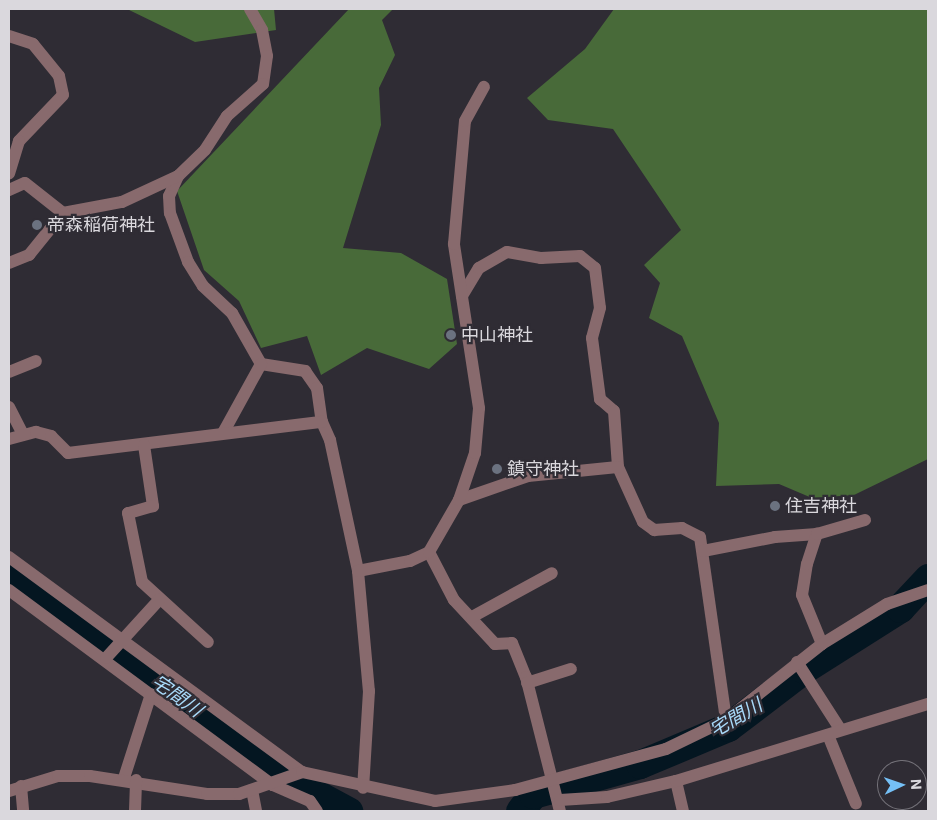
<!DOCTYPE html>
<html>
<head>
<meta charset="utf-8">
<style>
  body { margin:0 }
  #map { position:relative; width:937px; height:820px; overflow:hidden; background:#2f2c34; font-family:Inter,"Noto Sans JP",sans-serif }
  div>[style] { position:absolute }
  .forest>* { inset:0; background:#486a39 }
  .river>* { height:29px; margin:-14.5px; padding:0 14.5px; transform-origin:14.5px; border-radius:14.5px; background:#041621 }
  .minor>* { height:12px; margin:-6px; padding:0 6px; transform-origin:6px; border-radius:6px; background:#886a6d }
  .dots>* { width:14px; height:14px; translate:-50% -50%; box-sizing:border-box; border:2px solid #2f2c34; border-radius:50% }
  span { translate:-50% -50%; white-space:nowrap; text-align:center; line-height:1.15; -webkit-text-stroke:4.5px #2f2c34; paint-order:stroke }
  .poi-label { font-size:18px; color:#dad8dd }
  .left { translate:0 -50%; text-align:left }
  .water-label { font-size:19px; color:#a9dafa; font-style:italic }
  .frame { position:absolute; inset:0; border:10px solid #dad8dd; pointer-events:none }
  .north { position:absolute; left:877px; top:760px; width:50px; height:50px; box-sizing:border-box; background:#2f2c34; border:1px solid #737178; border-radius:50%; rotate:87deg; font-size:14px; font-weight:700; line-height:20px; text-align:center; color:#dad8dd }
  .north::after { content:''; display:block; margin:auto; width:18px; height:22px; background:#75c0f6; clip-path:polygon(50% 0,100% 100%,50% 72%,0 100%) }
</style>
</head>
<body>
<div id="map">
  <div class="forest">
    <div style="clip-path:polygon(127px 9px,274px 9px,276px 30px,195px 42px)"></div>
    <div style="clip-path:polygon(349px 9px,393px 9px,382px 20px,395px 55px,379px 88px,381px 125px,343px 248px,401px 253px,447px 279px,457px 344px,429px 369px,367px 348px,321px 375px,307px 336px,261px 348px,239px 301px,204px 270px,177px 191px)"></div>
    <div style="clip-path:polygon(614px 9px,928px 9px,928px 459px,854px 495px,812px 498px,779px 484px,716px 486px,719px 423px,682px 336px,649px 318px,660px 283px,644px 265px,681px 230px,613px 129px,548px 120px,527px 98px,585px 49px)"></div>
  </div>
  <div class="river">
    <div style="left:9px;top:576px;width:366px;rotate:35.6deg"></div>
    <div style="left:307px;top:789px;width:47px;rotate:28.2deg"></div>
    <div style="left:520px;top:811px;width:21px;rotate:-53deg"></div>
    <div style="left:533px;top:794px;width:111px;rotate:-15.7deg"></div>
    <div style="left:640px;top:764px;width:95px;rotate:-22.8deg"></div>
    <div style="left:728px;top:727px;width:96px;rotate:-37.3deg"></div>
    <div style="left:804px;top:669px;width:114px;rotate:-32.4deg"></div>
    <div style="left:900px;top:608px;width:41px;rotate:-47deg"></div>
  </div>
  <div class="minor">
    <div style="left:250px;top:9px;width:24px;rotate:60deg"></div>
    <div style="left:262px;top:30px;width:26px;rotate:79deg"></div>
    <div style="left:267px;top:56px;width:28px;rotate:98deg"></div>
    <div style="left:263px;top:84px;width:48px;rotate:138.4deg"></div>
    <div style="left:227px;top:116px;width:40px;rotate:122.9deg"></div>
    <div style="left:205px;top:150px;width:37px;rotate:136deg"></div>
    <div style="left:178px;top:176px;width:22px;rotate:114deg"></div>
    <div style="left:169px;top:196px;width:17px;rotate:87deg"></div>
    <div style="left:170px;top:213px;width:52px;rotate:69.8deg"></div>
    <div style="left:188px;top:262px;width:28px;rotate:58deg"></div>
    <div style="left:203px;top:286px;width:40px;rotate:43deg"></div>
    <div style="left:232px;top:313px;width:59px;rotate:60.4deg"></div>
    <div style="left:9px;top:36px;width:25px;rotate:18deg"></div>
    <div style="left:33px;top:44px;width:41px;rotate:50.9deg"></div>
    <div style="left:59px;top:76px;width:19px;rotate:78deg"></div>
    <div style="left:63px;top:95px;width:64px;rotate:133.7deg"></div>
    <div style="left:19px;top:141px;width:34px;rotate:107deg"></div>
    <div style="left:9px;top:190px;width:17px;rotate:-24deg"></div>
    <div style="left:25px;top:183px;width:48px;rotate:38.3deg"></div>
    <div style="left:63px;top:213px;width:60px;rotate:-10.6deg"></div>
    <div style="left:122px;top:202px;width:62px;rotate:-24.9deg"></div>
    <div style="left:9px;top:263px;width:22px;rotate:-22deg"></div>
    <div style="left:29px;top:255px;width:54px;rotate:-51deg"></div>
    <div style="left:462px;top:296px;width:33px;rotate:-59deg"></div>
    <div style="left:479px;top:268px;width:32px;rotate:-30deg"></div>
    <div style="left:507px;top:252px;width:35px;rotate:10deg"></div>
    <div style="left:541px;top:258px;width:39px;rotate:-3deg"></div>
    <div style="left:580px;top:256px;width:19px;rotate:39deg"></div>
    <div style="left:595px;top:268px;width:40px;rotate:82.9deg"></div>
    <div style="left:600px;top:308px;width:31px;rotate:105deg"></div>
    <div style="left:592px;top:338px;width:62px;rotate:82.5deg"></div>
    <div style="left:600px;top:399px;width:18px;rotate:41deg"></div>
    <div style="left:614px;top:411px;width:56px;rotate:85.9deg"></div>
    <div style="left:618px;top:467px;width:60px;rotate:65.6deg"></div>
    <div style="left:643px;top:522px;width:14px;rotate:36deg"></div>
    <div style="left:654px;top:530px;width:28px;rotate:-4deg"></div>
    <div style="left:682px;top:528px;width:20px;rotate:27deg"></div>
    <div style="left:700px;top:537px;width:185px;rotate:81.9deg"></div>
    <div style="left:261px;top:364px;width:45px;rotate:9deg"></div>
    <div style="left:305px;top:371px;width:21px;rotate:55deg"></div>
    <div style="left:317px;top:388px;width:34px;rotate:82deg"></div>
    <div style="left:322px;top:422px;width:20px;rotate:66deg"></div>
    <div style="left:330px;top:440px;width:134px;rotate:77.9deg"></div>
    <div style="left:358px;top:571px;width:121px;rotate:84.8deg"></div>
    <div style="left:369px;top:691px;width:97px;rotate:93.5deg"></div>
    <div style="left:9px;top:372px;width:29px;rotate:-22deg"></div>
    <div style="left:9px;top:407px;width:29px;rotate:63deg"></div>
    <div style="left:223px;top:433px;width:79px;rotate:-61.2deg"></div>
    <div style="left:9px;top:439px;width:28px;rotate:-15deg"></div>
    <div style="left:36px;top:432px;width:16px;rotate:15deg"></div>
    <div style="left:51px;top:436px;width:24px;rotate:45deg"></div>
    <div style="left:68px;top:453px;width:256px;rotate:-7deg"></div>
    <div style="left:144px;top:445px;width:62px;rotate:81.6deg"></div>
    <div style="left:153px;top:506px;width:26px;rotate:164deg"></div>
    <div style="left:128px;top:513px;width:70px;rotate:78.5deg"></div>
    <div style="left:142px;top:582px;width:89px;rotate:42.3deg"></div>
    <div style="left:459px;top:500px;width:73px;rotate:-19.2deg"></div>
    <div style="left:528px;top:476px;width:90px;rotate:-5.7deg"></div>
    <div style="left:703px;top:551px;width:73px;rotate:-11deg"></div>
    <div style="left:775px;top:537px;width:42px;rotate:-4.1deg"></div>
    <div style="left:429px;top:552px;width:54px;rotate:62.5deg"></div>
    <div style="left:454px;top:600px;width:60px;rotate:47deg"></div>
    <div style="left:495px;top:644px;width:17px;rotate:-3deg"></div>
    <div style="left:512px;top:643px;width:37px;rotate:68deg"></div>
    <div style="left:526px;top:677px;width:138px;rotate:75.8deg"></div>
    <div style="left:9px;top:557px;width:363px;rotate:36.3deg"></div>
    <div style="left:358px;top:571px;width:53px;rotate:-10.9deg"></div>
    <div style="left:410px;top:561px;width:21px;rotate:-25deg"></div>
    <div style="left:429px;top:552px;width:60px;rotate:-60deg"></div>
    <div style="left:459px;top:500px;width:50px;rotate:-71.2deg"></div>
    <div style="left:475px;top:453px;width:45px;rotate:-84.9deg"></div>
    <div style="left:479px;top:408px;width:166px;rotate:-98.7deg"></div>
    <div style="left:454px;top:244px;width:123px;rotate:-84.9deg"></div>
    <div style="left:465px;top:121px;width:39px;rotate:-61deg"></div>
    <div style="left:9px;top:590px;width:328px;rotate:36.5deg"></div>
    <div style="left:273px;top:785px;width:40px;rotate:23.4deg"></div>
    <div style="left:310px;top:801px;width:12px;rotate:55deg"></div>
    <div style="left:472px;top:617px;width:91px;rotate:-28.8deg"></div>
    <div style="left:822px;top:644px;width:53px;rotate:-112.2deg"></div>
    <div style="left:802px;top:595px;width:31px;rotate:-81deg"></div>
    <div style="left:807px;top:564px;width:32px;rotate:-72deg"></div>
    <div style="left:817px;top:534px;width:50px;rotate:-16.3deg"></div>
    <div style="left:106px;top:658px;width:79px;rotate:-47.6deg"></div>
    <div style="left:797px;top:662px;width:80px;rotate:57.3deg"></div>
    <div style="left:527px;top:683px;width:46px;rotate:-17.7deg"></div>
    <div style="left:828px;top:735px;width:74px;rotate:67.9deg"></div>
    <div style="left:124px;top:778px;width:88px;rotate:-72.2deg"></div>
    <div style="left:676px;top:781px;width:31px;rotate:77deg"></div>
    <div style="left:21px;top:786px;width:25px;rotate:85deg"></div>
    <div style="left:252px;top:790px;width:21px;rotate:79deg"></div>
    <div style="left:9px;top:791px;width:51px;rotate:-17deg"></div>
    <div style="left:58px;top:776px;width:32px"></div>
    <div style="left:90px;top:776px;width:118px;rotate:8.7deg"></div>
    <div style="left:207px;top:794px;width:32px"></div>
    <div style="left:239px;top:794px;width:67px;rotate:-19.2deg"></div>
    <div style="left:302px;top:772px;width:136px;rotate:12.3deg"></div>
    <div style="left:435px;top:801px;width:81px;rotate:-7.8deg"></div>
    <div style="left:515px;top:790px;width:156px;rotate:-15.2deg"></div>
    <div style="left:666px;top:749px;width:67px;rotate:-25.8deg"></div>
    <div style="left:726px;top:720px;width:122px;rotate:-38.4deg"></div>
    <div style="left:822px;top:644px;width:76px;rotate:-31.6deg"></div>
    <div style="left:887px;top:604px;width:43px;rotate:-18.9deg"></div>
    <div style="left:560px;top:800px;width:47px;rotate:-3.7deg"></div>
    <div style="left:607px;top:797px;width:71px;rotate:-13.1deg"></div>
    <div style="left:676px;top:781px;width:264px;rotate:-17deg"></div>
    <div style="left:135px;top:811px;width:31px;rotate:-88deg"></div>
  </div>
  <div class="dots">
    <div style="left:37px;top:225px;background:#6b7280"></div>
    <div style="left:451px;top:335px;background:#6b7280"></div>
    <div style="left:497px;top:469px;background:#6b7280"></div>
    <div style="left:775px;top:506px;background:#6b7280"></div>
  </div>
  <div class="poi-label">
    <span class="left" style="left:47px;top:225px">帝森稲荷神社</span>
    <span class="left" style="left:461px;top:335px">中山神社</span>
    <span class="left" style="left:507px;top:469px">鎮守神社</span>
    <span class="left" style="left:785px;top:506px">住吉神社</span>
  </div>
  <div class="water-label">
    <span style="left:177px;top:696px;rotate:36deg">宅間川</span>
    <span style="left:736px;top:718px;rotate:-30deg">宅間川</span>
  </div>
  <div class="frame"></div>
  <div class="north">N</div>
</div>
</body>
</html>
